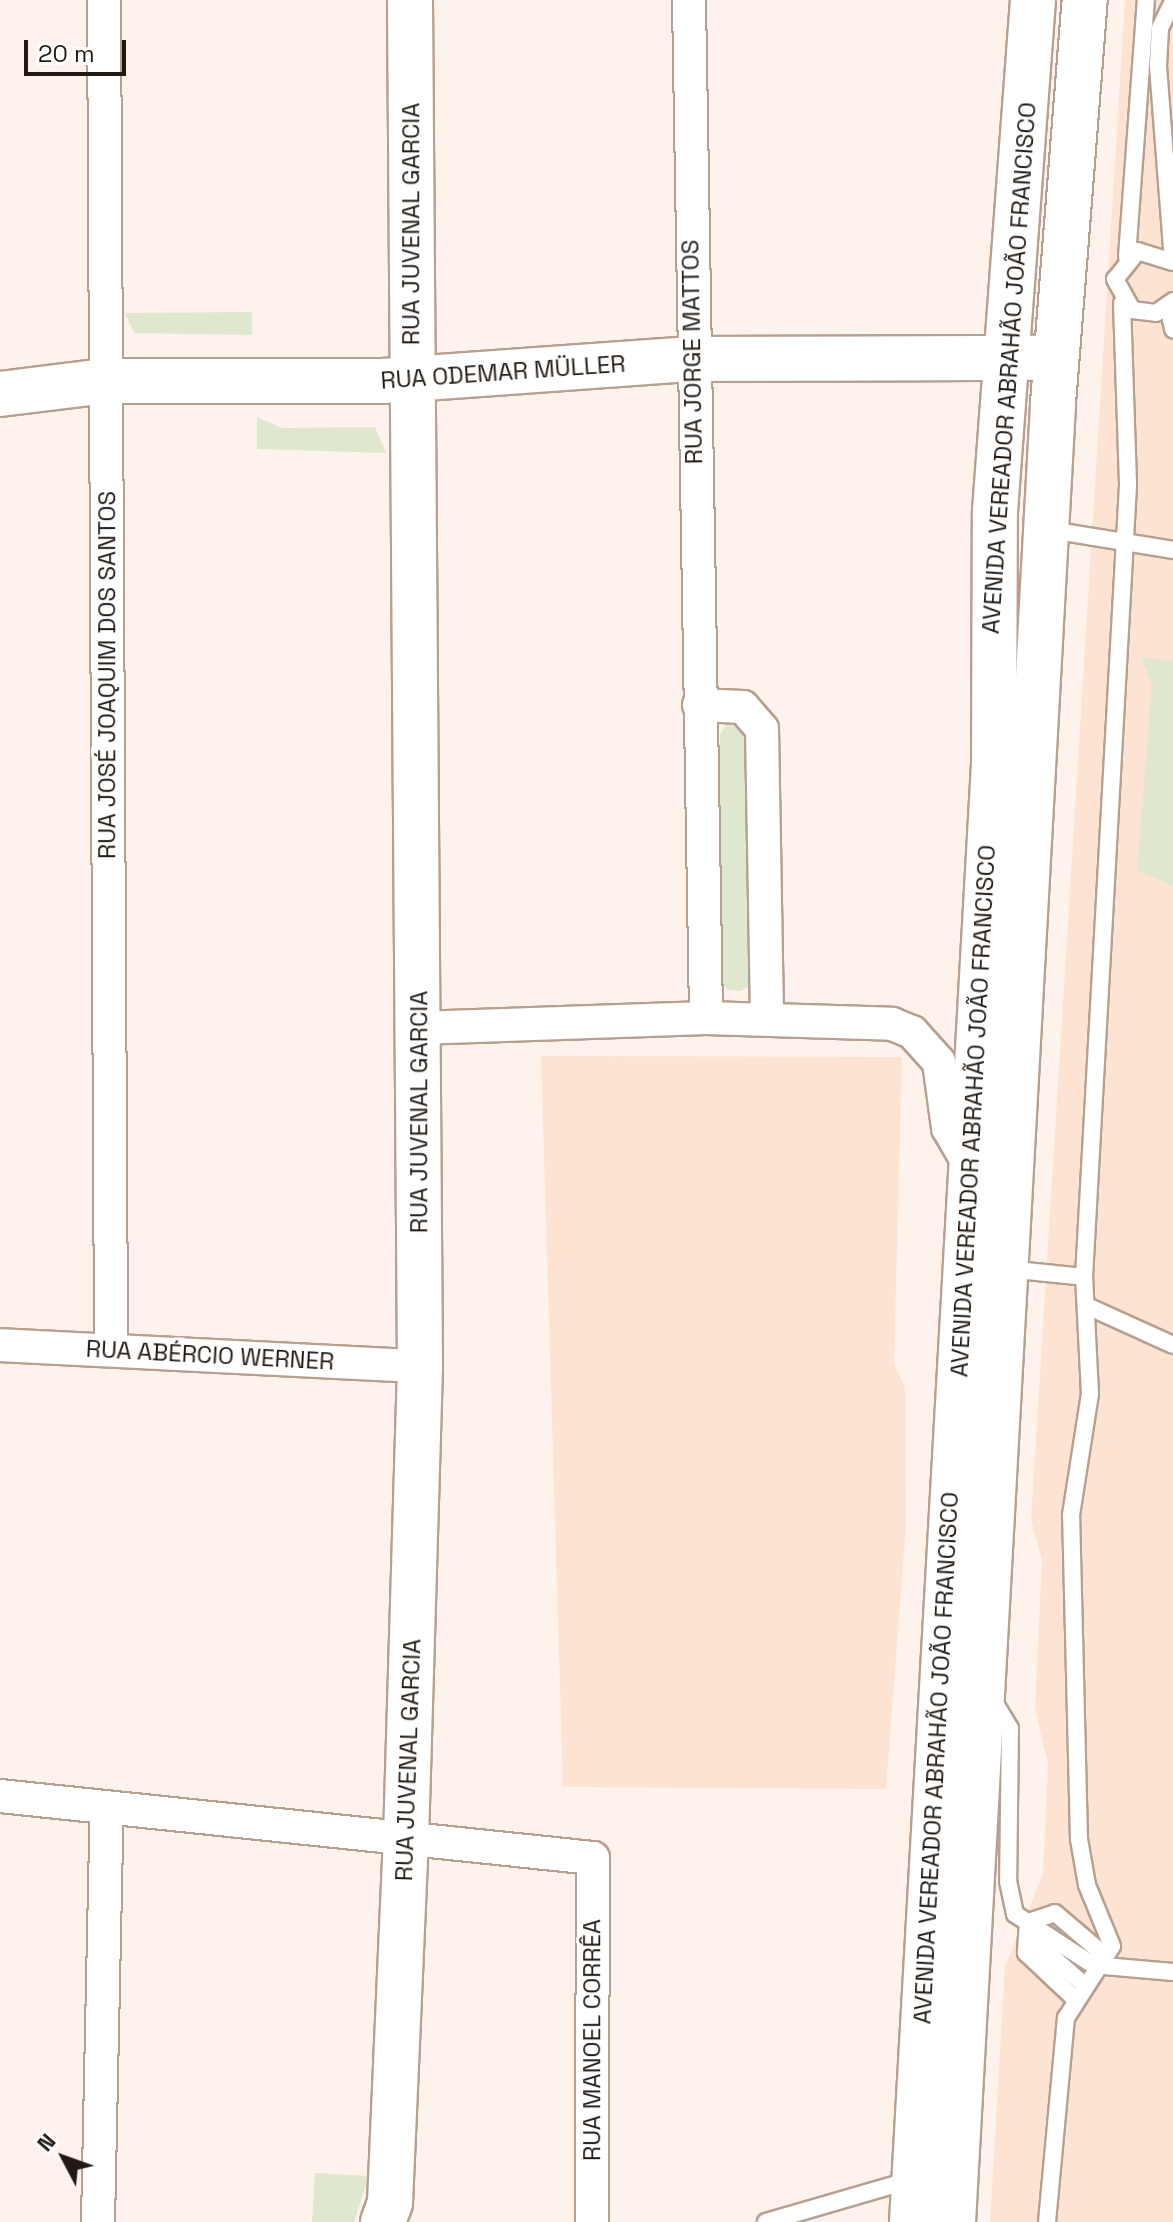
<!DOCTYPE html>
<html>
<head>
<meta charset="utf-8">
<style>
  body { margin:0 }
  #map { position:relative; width:1173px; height:2222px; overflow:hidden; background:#fef3ec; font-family:"Space Grotesk",sans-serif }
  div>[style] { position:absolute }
  .built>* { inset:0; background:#fde3d2 }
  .green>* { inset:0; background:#dfe7ce }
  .roads { filter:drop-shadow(2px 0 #b8a090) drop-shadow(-2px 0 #b8a090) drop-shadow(0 2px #b8a090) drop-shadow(0 -2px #b8a090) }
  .service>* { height:16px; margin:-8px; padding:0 8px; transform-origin:8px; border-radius:8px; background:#fff }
  .minor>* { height:32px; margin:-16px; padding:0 16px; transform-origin:16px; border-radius:16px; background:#fff }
  .secondary>* { height:44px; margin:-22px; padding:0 22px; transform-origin:22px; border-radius:22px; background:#fff }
  .primary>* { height:44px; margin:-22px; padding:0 22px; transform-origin:22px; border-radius:22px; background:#fff }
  span { translate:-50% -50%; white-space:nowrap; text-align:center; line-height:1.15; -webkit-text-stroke:6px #fff; paint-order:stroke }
  .street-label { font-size:24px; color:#221913 }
  .north { position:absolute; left:24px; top:2118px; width:80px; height:80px; -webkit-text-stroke:6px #fff; paint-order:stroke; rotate:311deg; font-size:22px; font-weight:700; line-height:32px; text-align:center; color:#221913 }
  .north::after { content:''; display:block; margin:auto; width:28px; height:36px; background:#221913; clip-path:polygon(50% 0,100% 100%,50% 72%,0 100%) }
  .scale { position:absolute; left:24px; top:40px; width:102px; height:36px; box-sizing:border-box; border:4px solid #221913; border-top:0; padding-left:10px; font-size:24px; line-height:28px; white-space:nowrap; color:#221913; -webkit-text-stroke:6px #fff; paint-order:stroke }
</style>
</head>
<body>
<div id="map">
  <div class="built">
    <div style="clip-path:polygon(1125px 0,1173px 0,1173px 2222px,990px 2222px,1005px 1966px,1043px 1874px,1048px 1764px,1035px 1708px,1042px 1560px,1031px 1520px)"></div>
    <div style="clip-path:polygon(541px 1056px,902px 1057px,894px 1364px,905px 1387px,906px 1525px,886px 1789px,563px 1787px)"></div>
  </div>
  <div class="green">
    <div style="clip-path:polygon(252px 312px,252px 335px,134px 333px,125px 313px)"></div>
    <div style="clip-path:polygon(257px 417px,282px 428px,375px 427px,386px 453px,257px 449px)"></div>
    <div style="clip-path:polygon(1141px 657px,1173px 661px,1173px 886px,1137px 870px,1152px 685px)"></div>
    <div style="clip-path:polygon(729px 719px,746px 719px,753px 984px,741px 991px,728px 990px,718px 978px,720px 735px)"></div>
    <div style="clip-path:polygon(315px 2173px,369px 2176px,354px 2222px,312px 2222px)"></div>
  </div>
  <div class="roads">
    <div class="service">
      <div style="left:1127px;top:257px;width:258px;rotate:-85.8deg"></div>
      <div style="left:1173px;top:261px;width:196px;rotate:-94.4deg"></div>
      <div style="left:1158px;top:66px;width:38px;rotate:-87deg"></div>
      <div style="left:1160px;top:28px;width:30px;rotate:-64deg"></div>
      <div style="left:1173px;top:262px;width:37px;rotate:-163deg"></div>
      <div style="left:1138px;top:251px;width:36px;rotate:129deg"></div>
      <div style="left:1115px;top:279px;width:35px;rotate:61deg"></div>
      <div style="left:1132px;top:310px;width:24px;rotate:7deg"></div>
      <div style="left:1156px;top:313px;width:21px;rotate:-35deg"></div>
      <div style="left:1168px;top:307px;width:23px;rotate:77deg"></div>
      <div style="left:1050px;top:530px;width:125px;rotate:9.2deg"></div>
      <div style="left:1007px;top:1269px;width:77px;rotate:5.9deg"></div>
      <div style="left:1087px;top:1306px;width:94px;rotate:24.4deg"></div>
      <div style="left:993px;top:1700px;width:33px;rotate:59deg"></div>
      <div style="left:1010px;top:1728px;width:153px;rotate:90.7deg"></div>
      <div style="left:1008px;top:1881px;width:34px;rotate:78deg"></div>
      <div style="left:1015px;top:1914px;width:93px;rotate:33.2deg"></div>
      <div style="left:1093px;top:1965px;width:80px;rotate:5deg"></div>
      <div style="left:1028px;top:1922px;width:31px;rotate:94deg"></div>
      <div style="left:1026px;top:1953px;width:67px;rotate:43.2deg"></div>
      <div style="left:1028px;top:1922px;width:28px;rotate:-18deg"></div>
      <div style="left:1055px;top:1913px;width:63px;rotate:40.5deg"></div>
      <div style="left:1029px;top:1924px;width:25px;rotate:63deg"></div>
      <div style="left:1040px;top:1946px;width:57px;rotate:41.5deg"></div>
      <div style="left:766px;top:2222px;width:151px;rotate:-16.2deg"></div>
      <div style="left:1047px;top:2222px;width:205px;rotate:-84.7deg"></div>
      <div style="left:1066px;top:2018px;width:85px;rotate:-57.4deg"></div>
      <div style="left:1112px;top:1946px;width:66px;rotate:-112.3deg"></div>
      <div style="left:1087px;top:1885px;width:47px;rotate:-99.9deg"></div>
      <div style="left:1079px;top:1839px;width:324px;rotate:-91.4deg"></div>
      <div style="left:1071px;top:1515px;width:122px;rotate:-81.1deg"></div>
      <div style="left:1090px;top:1394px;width:117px;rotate:-92.9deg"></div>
      <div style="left:1084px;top:1277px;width:794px;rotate:-86.82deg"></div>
      <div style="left:1128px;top:484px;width:181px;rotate:-91.9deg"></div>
    </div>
    <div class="minor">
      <div style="left:104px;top:0;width:1350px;rotate:89.7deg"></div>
      <div style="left:689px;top:0;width:1018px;rotate:89.04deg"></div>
      <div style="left:699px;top:705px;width:44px;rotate:2.6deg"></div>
      <div style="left:743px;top:707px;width:29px;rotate:49deg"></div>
      <div style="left:762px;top:729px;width:289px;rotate:89deg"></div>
      <div style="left:418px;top:1028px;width:288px;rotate:-2deg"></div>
      <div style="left:706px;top:1018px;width:186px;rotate:1.8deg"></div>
      <div style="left:892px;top:1024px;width:22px;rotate:22deg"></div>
      <div style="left:912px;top:1032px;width:40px;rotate:48deg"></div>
      <div style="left:939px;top:1062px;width:67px;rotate:82.2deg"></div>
      <div style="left:948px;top:1128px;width:44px;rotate:59.9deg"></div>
      <div style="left:0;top:1345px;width:421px;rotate:2.9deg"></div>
      <div style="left:0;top:1796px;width:596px;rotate:5.97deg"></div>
      <div style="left:593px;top:1858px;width:364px;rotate:90.2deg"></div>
      <div style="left:98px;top:2222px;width:414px;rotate:-88.8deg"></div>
    </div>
    <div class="secondary">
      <div style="left:383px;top:2222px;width:20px;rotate:-70deg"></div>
      <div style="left:390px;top:2203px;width:364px;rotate:-87.5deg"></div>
      <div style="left:406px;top:1839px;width:473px;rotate:-88.3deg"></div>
      <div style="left:420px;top:1366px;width:1366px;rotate:-90.42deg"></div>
    </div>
    <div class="primary">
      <div style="left:0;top:394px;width:107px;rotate:-7deg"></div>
      <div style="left:106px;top:381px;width:277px"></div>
      <div style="left:383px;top:381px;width:310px;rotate:-4.1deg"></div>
      <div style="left:692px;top:359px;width:344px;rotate:-0.2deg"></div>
      <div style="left:912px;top:2222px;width:1459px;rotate:-86.78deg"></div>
      <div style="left:994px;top:765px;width:254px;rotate:-89.8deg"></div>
      <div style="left:995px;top:511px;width:512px;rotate:-85.75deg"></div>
      <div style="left:953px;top:2222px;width:1822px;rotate:-86.85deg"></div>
      <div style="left:1053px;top:403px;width:404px;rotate:-85.5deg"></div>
    </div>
  </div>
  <div class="street-label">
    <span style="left:411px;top:224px;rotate:-90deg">RUA JUVENAL GARCIA</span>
    <span style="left:692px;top:352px;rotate:-91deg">RUA JORGE MATTOS</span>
    <span style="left:1009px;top:368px;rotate:-86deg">AVENIDA VEREADOR ABRAHÃO JOÃO FRANCISCO</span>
    <span style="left:503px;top:372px;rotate:-4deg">RUA ODEMAR MÜLLER</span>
    <span style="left:107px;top:675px;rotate:-90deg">RUA JOSÉ JOAQUIM DOS SANTOS</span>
    <span style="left:973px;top:1111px;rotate:-87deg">AVENIDA VEREADOR ABRAHÃO JOÃO FRANCISCO</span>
    <span style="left:419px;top:1112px;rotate:-90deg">RUA JUVENAL GARCIA</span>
    <span style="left:210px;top:1355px;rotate:3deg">RUA ABÉRCIO WERNER</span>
    <span style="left:936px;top:1758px;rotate:-87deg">AVENIDA VEREADOR ABRAHÃO JOÃO FRANCISCO</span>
    <span style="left:408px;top:1760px;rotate:-88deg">RUA JUVENAL GARCIA</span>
    <span style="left:592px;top:2040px;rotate:-90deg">RUA MANOEL CORRÊA</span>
  </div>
  <div class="north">N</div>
  <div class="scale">20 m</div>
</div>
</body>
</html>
